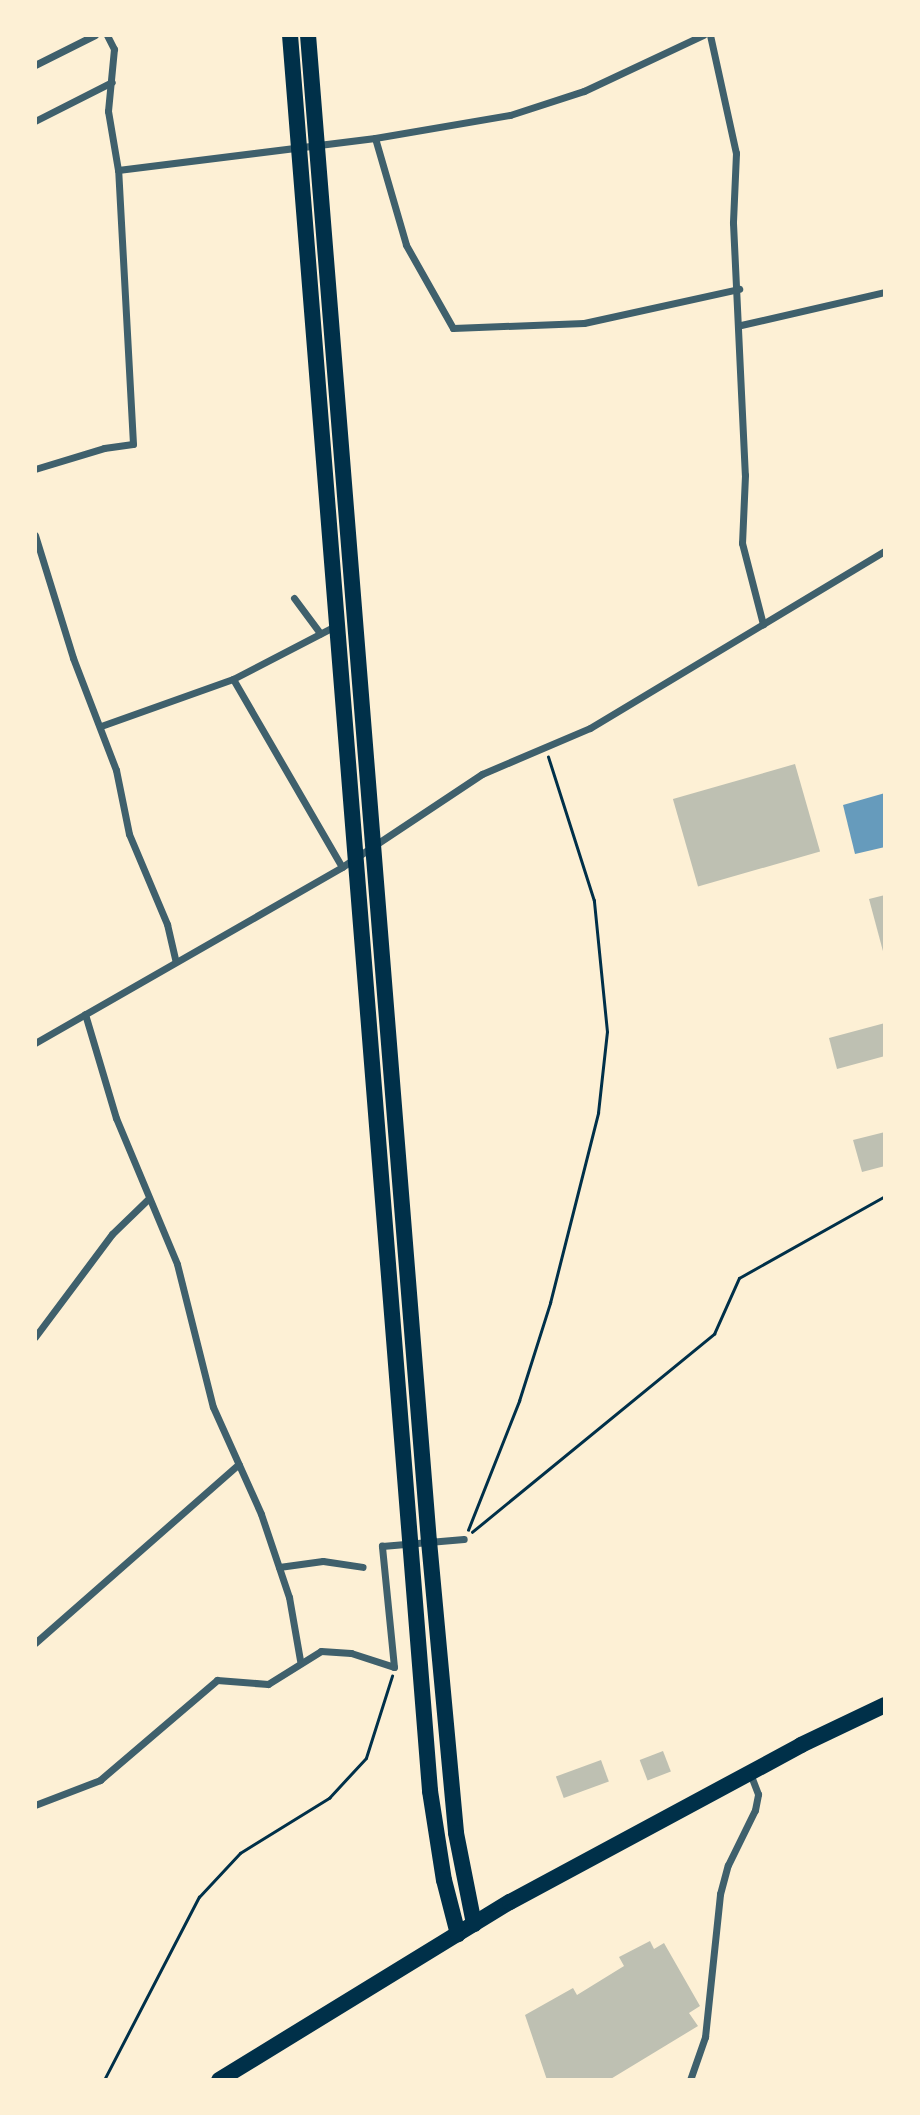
<!DOCTYPE html>
<html>
<head>
<meta charset="utf-8">
<style>
  body { margin:0 }
  #map { position:relative; width:920px; height:2115px; overflow:hidden; background:#fdf0d5; font-family:Helvetica,sans-serif }
  div>[style] { position:absolute }
  .water>* { inset:0; background:#669bbc }
  .building>* { inset:0; background:#bec0b2; transform-origin:0 0 }
  .path>* { height:2.5px; margin:-1.25px; padding:0 1.25px; transform-origin:1.25px; border-radius:1.25px; background:#003049 }
  .minor>* { height:7px; margin:-3.5px; padding:0 3.5px; transform-origin:3.5px; border-radius:3.5px; background:#3f606c }
  .primary>* { height:16px; margin:-8px; padding:0 8px; transform-origin:8px; border-radius:8px; background:#003049 }
  .trunk>* { height:16px; margin:-8px; padding:0 8px; transform-origin:8px; border-radius:8px; background:#003049 }
  span { translate:-50% -50%; white-space:nowrap; text-align:center; line-height:1.15; -webkit-text-stroke:5px #fdf0d5; paint-order:stroke }
  .frame { position:absolute; inset:0; border:37px solid #fdf0d5; pointer-events:none }
</style>
</head>
<body>
<div id="map">
  <div class="water">
    <div style="clip-path:polygon(885px 793px,885px 847px,855px 854px,843px 805px)"></div>
  </div>
  <div class="building">
    <div style="left:795px;top:764px;width:91px;height:127px;rotate:74deg"></div>
    <div style="clip-path:polygon(885px 895px,885px 955px,884px 955px,869px 899px)"></div>
    <div style="clip-path:polygon(885px 1023px,885px 1056px,837px 1069px,829px 1038px)"></div>
    <div style="clip-path:polygon(885px 1132px,885px 1166px,862px 1172px,853px 1140px)"></div>
    <div style="left:663px;top:1751px;width:22px;height:25px;rotate:69deg"></div>
    <div style="left:601px;top:1760px;width:23px;height:48px;rotate:70deg"></div>
    <div style="clip-path:polygon(650px 1941px,654px 1949px,664px 1943px,700px 2006px,689px 2013px,698px 2026px,609px 2080px,547px 2080px,525px 2015px,573px 1988px,577px 1995px,624px 1966px,619px 1957px)"></div>
  </div>
  <div class="path">
    <div style="left:468px;top:1530px;width:139px;rotate:-68.4deg"></div>
    <div style="left:519px;top:1401px;width:103px;rotate:-72.4deg"></div>
    <div style="left:550px;top:1303px;width:196px;rotate:-75.8deg"></div>
    <div style="left:598px;top:1113px;width:81px;rotate:-83.7deg"></div>
    <div style="left:607px;top:1032px;width:132px;rotate:-95.7deg"></div>
    <div style="left:594px;top:901px;width:151px;rotate:-107.7deg"></div>
    <div style="left:472px;top:1532px;width:313px;rotate:-39.3deg"></div>
    <div style="left:714px;top:1334px;width:61px;rotate:-65.9deg"></div>
    <div style="left:739px;top:1278px;width:167px;rotate:-29.3deg"></div>
    <div style="left:104px;top:2080px;width:206px;rotate:-62.6deg"></div>
    <div style="left:199px;top:1897px;width:60px;rotate:-47deg"></div>
    <div style="left:240px;top:1853px;width:105px;rotate:-31.7deg"></div>
    <div style="left:329px;top:1798px;width:54px;rotate:-47.2deg"></div>
    <div style="left:366px;top:1758px;width:86px;rotate:-72.4deg"></div>
  </div>
  <div class="minor">
    <div style="left:710px;top:35px;width:121px;rotate:77.6deg"></div>
    <div style="left:736px;top:153px;width:70px;rotate:92.5deg"></div>
    <div style="left:733px;top:223px;width:252px;rotate:87.3deg"></div>
    <div style="left:745px;top:475px;width:68px;rotate:92.5deg"></div>
    <div style="left:742px;top:543px;width:84px;rotate:75.5deg"></div>
    <div style="left:35px;top:65px;width:67px;rotate:-26.6deg"></div>
    <div style="left:35px;top:121px;width:86px;rotate:-26.9deg"></div>
    <div style="left:375px;top:138px;width:111px;rotate:73.8deg"></div>
    <div style="left:406px;top:245px;width:95px;rotate:60.5deg"></div>
    <div style="left:453px;top:328px;width:131px;rotate:-2.2deg"></div>
    <div style="left:584px;top:323px;width:159px;rotate:-12.4deg"></div>
    <div style="left:118px;top:170px;width:259px;rotate:-7.1deg"></div>
    <div style="left:375px;top:138px;width:137px;rotate:-9.7deg"></div>
    <div style="left:510px;top:115px;width:78px;rotate:-18deg"></div>
    <div style="left:584px;top:91px;width:132px;rotate:-25.2deg"></div>
    <div style="left:741px;top:325px;width:148px;rotate:-12.9deg"></div>
    <div style="left:35px;top:469px;width:72px;rotate:-16.9deg"></div>
    <div style="left:104px;top:448px;width:29px;rotate:-8deg"></div>
    <div style="left:133px;top:444px;width:274px;rotate:-93.1deg"></div>
    <div style="left:118px;top:170px;width:60px;rotate:-99.6deg"></div>
    <div style="left:108px;top:111px;width:62px;rotate:-84.5deg"></div>
    <div style="left:114px;top:49px;width:16px;rotate:-117deg"></div>
    <div style="left:35px;top:535px;width:129px;rotate:72.8deg"></div>
    <div style="left:73px;top:658px;width:120px;rotate:69deg"></div>
    <div style="left:116px;top:770px;width:65px;rotate:78.5deg"></div>
    <div style="left:129px;top:834px;width:98px;rotate:67.1deg"></div>
    <div style="left:167px;top:924px;width:37px;rotate:77deg"></div>
    <div style="left:294px;top:598px;width:44px;rotate:53.4deg"></div>
    <div style="left:233px;top:679px;width:117px;rotate:-27.4deg"></div>
    <div style="left:101px;top:726px;width:140px;rotate:-19.6deg"></div>
    <div style="left:233px;top:679px;width:217px;rotate:59.9deg"></div>
    <div style="left:85px;top:1014px;width:109px;rotate:73.4deg"></div>
    <div style="left:116px;top:1118px;width:158px;rotate:67.3deg"></div>
    <div style="left:177px;top:1264px;width:147px;rotate:75.9deg"></div>
    <div style="left:213px;top:1407px;width:117px;rotate:65.8deg"></div>
    <div style="left:261px;top:1514px;width:88px;rotate:71.4deg"></div>
    <div style="left:289px;top:1597px;width:64px;rotate:80.1deg"></div>
    <div style="left:35px;top:1043px;width:354px;rotate:-29.8deg"></div>
    <div style="left:342px;top:867px;width:168px;rotate:-33.6deg"></div>
    <div style="left:482px;top:774px;width:117px;rotate:-23.1deg"></div>
    <div style="left:590px;top:728px;width:344px;rotate:-31deg"></div>
    <div style="left:35px;top:1337px;width:129px;rotate:-53.2deg"></div>
    <div style="left:112px;top:1234px;width:50px;rotate:-44.2deg"></div>
    <div style="left:279px;top:1567px;width:44px;rotate:-7.8deg"></div>
    <div style="left:323px;top:1561px;width:40px;rotate:8.5deg"></div>
    <div style="left:35px;top:1643px;width:271px;rotate:-41.3deg"></div>
    <div style="left:35px;top:1805px;width:70px;rotate:-21deg"></div>
    <div style="left:100px;top:1780px;width:154px;rotate:-40.5deg"></div>
    <div style="left:217px;top:1680px;width:51px;rotate:4.5deg"></div>
    <div style="left:268px;top:1684px;width:62px;rotate:-31.9deg"></div>
    <div style="left:321px;top:1651px;width:30px;rotate:4deg"></div>
    <div style="left:351px;top:1653px;width:45px;rotate:18deg"></div>
    <div style="left:394px;top:1667px;width:122px;rotate:-95.7deg"></div>
    <div style="left:382px;top:1546px;width:82px;rotate:-4.9deg"></div>
    <div style="left:690px;top:2080px;width:46px;rotate:-70.8deg"></div>
    <div style="left:705px;top:2037px;width:144px;rotate:-84deg"></div>
    <div style="left:720px;top:1894px;width:30px;rotate:-75deg"></div>
    <div style="left:728px;top:1865px;width:61px;rotate:-63.9deg"></div>
    <div style="left:755px;top:1810px;width:16px;rotate:-79deg"></div>
    <div style="left:758px;top:1794px;width:22px;rotate:-111deg"></div>
  </div>
  <div class="primary">
    <div style="left:219px;top:2080px;width:341px;rotate:-31.5deg"></div>
    <div style="left:510px;top:1902px;width:331px;rotate:-28.3deg"></div>
    <div style="left:801px;top:1745px;width:93px;rotate:-25.5deg"></div>
  </div>
  <div class="trunk">
    <div style="left:290px;top:35px;width:1762px;rotate:85.44deg"></div>
    <div style="left:430px;top:1791px;width:90px;rotate:81.1deg"></div>
    <div style="left:444px;top:1880px;width:56px;rotate:75.5deg"></div>
    <div style="left:308px;top:35px;width:1511px;rotate:85.41deg"></div>
    <div style="left:429px;top:1541px;width:293px;rotate:84.7deg"></div>
    <div style="left:456px;top:1833px;width:93px;rotate:78.8deg"></div>
  </div>
  <div class="frame"></div>
</div>
</body>
</html>
